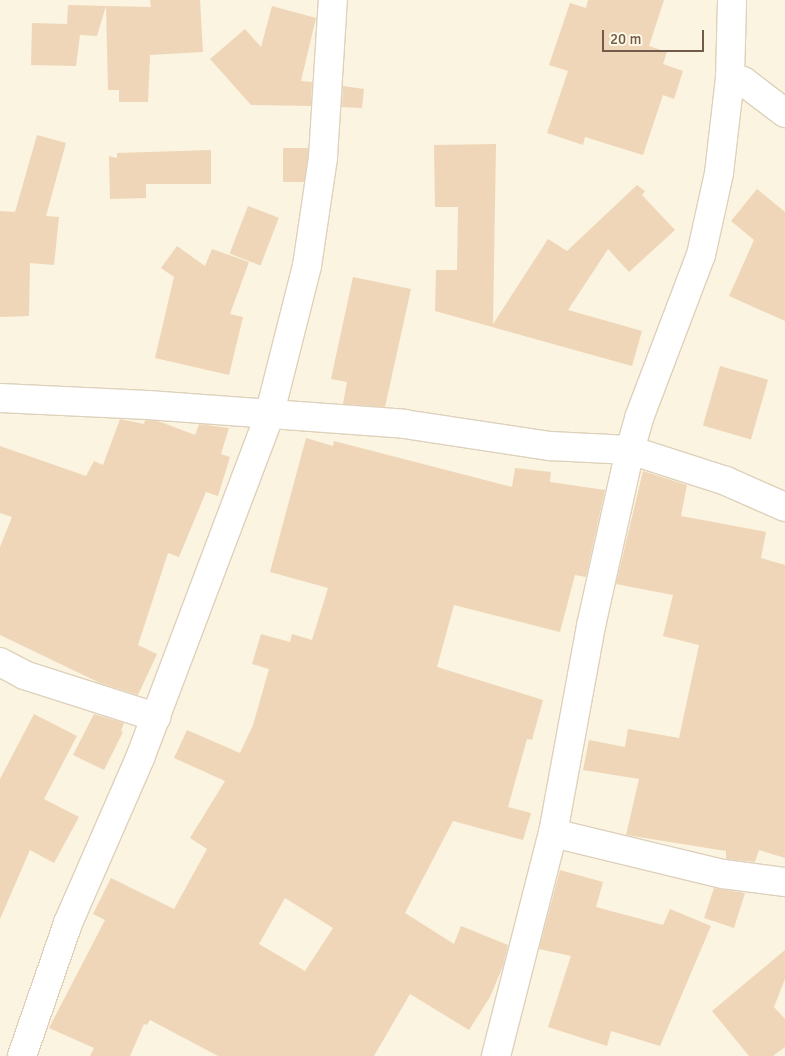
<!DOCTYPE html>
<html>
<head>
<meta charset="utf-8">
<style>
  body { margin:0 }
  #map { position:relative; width:785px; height:1056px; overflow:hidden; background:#fbf4e0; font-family:Signika,sans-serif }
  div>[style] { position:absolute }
  .building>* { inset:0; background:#efd6b8; transform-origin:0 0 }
  .roads { filter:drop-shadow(1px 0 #ded1bc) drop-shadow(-1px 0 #ded1bc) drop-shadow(0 1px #ded1bc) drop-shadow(0 -1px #ded1bc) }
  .minor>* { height:28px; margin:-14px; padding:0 14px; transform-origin:14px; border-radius:14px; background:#fff }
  span { translate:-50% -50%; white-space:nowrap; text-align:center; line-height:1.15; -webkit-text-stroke:5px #fef8e5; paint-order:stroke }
  .scale { position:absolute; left:602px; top:30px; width:102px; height:22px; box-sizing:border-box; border:2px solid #705c48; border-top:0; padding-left:6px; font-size:15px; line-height:18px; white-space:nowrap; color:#705c48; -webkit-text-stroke:4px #fef8e5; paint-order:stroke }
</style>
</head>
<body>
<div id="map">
  <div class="building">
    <div style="clip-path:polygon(150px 0,200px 0,203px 52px,150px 55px,148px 102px,119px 102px,119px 90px,108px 90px,106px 6px,151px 7px)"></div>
    <div style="clip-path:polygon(588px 0,664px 0,649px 46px,667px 52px,663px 64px,683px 71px,674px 99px,663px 95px,643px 155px,585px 137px,583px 145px,547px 133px,568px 71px,549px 65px,570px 3px,586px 8px)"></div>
    <div style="clip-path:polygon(68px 5px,106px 6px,97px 36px,80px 35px,76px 66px,31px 65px,32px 23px,67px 24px)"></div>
    <div style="clip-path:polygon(272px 6px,316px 18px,301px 81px,312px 82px,311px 106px,251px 105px,210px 59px,245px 29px,261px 47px)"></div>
    <div style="clip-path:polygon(343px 86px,364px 89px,362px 108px,342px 107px)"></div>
    <div style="clip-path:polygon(37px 135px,66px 143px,46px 216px,59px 217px,54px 265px,30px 263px,29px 316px,0 317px,0 211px,15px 212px)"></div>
    <div style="clip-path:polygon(496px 144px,493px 324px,548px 239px,567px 251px,637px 185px,645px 191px,642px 195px,675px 230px,629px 272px,608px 249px,568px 310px,642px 331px,632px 366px,435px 311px,436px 270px,457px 270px,458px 207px,435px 207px,434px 145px)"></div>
    <div style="left:283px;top:148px;width:25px;height:34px"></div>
    <div style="clip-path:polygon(211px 150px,211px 184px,146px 184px,146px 198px,110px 199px,109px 156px,117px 158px,117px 153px)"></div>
    <div style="clip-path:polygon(757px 189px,785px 212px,785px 321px,729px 296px,754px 240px,731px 221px)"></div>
    <div style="left:248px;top:206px;width:33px;height:51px;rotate:21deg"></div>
    <div style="clip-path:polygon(177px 246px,205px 266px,212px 249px,249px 262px,230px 314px,243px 317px,229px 375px,155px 358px,174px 277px,161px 268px)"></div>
    <div style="clip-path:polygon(353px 277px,411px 289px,385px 407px,343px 404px,347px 382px,331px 379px)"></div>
    <div style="left:720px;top:366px;width:50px;height:62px;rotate:16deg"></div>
    <div style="clip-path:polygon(120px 419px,144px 424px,145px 420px,158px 421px,195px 435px,199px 424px,229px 428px,221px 454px,230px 457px,218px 496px,206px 492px,179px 557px,168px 553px,138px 645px,157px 654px,138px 695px,100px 683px,0 635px,0 547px,12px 517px,0 513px,0 446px,86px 476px,94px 461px,103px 465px)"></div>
    <div style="clip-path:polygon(evenodd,306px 438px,333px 446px,334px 441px,512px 487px,515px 468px,551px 472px,550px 482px,605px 490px,586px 577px,575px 575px,560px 632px,454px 605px,437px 667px,543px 700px,532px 740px,527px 739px,508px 807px,531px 813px,523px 840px,453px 821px,405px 913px,454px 944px,461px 926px,508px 945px,503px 966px,490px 997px,469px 1030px,410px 994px,374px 1056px,218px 1056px,150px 1020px,147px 1025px,144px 1024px,130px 1056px,90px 1056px,94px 1048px,49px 1028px,105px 920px,93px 914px,111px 878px,174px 909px,207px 849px,190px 838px,225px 781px,174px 758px,187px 730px,240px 753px,253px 725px,269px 669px,252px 664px,261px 634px,290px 642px,292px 634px,312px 640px,328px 588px,270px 572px,306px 438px,285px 898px,333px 928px,305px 971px,259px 944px,285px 898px)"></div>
    <div style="clip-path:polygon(643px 471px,687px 485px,681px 516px,766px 532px,761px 558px,785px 565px,785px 858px,759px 850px,755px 862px,726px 859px,726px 851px,626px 835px,639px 779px,583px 770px,589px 740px,625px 747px,628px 729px,679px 738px,699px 645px,663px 636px,673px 595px,616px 584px)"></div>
    <div style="clip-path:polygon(34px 714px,77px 736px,44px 799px,79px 817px,54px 863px,30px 850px,0 919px,0 779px)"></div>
    <div style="clip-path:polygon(94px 714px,124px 723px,121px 731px,123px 732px,104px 770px,73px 755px)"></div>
    <div style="clip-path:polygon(560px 870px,603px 882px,596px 907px,663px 925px,670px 909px,711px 926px,660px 1046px,611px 1031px,607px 1046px,548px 1027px,571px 956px,539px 949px)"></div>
    <div style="clip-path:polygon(714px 888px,745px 893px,734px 928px,704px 918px)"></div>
    <div style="clip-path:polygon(785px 950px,785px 979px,774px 1007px,785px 1019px,785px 1047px,773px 1056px,749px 1056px,712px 1011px)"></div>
  </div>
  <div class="roads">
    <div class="minor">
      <div style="left:730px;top:78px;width:13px;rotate:13deg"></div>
      <div style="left:743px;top:81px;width:53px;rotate:37.3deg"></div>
      <div style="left:0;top:398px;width:148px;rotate:2.7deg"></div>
      <div style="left:148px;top:405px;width:257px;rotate:4.2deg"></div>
      <div style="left:404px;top:424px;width:148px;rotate:8.6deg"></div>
      <div style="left:550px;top:446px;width:80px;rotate:2.9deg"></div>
      <div style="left:630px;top:450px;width:101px;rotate:17.9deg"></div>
      <div style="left:726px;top:481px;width:64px;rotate:23.8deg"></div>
      <div style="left:0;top:662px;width:27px;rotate:28deg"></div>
      <div style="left:24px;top:675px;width:139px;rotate:17.7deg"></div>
      <div style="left:553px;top:833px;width:175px;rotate:13.6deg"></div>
      <div style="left:723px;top:874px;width:63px;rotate:7.4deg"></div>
      <div style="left:22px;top:1056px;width:141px;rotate:-70.9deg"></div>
      <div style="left:68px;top:923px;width:180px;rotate:-66.4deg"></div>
      <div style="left:140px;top:758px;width:366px;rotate:-69.3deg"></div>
      <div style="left:269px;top:416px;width:155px;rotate:-75.8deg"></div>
      <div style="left:307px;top:266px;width:110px;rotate:-81.6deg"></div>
      <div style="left:323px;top:157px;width:157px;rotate:-86.4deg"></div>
      <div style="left:496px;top:1056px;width:230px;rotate:-75.7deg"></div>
      <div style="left:553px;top:833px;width:210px;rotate:-79.6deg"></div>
      <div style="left:591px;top:626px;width:180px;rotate:-77.5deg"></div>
      <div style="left:630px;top:450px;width:33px;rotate:-74deg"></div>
      <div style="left:639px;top:418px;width:174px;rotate:-69.2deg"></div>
      <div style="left:701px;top:255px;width:84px;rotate:-77.6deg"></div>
      <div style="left:719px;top:173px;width:96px;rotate:-83.4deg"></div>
      <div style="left:730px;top:78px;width:78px;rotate:-88.5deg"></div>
    </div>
  </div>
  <div class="scale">20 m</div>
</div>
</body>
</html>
